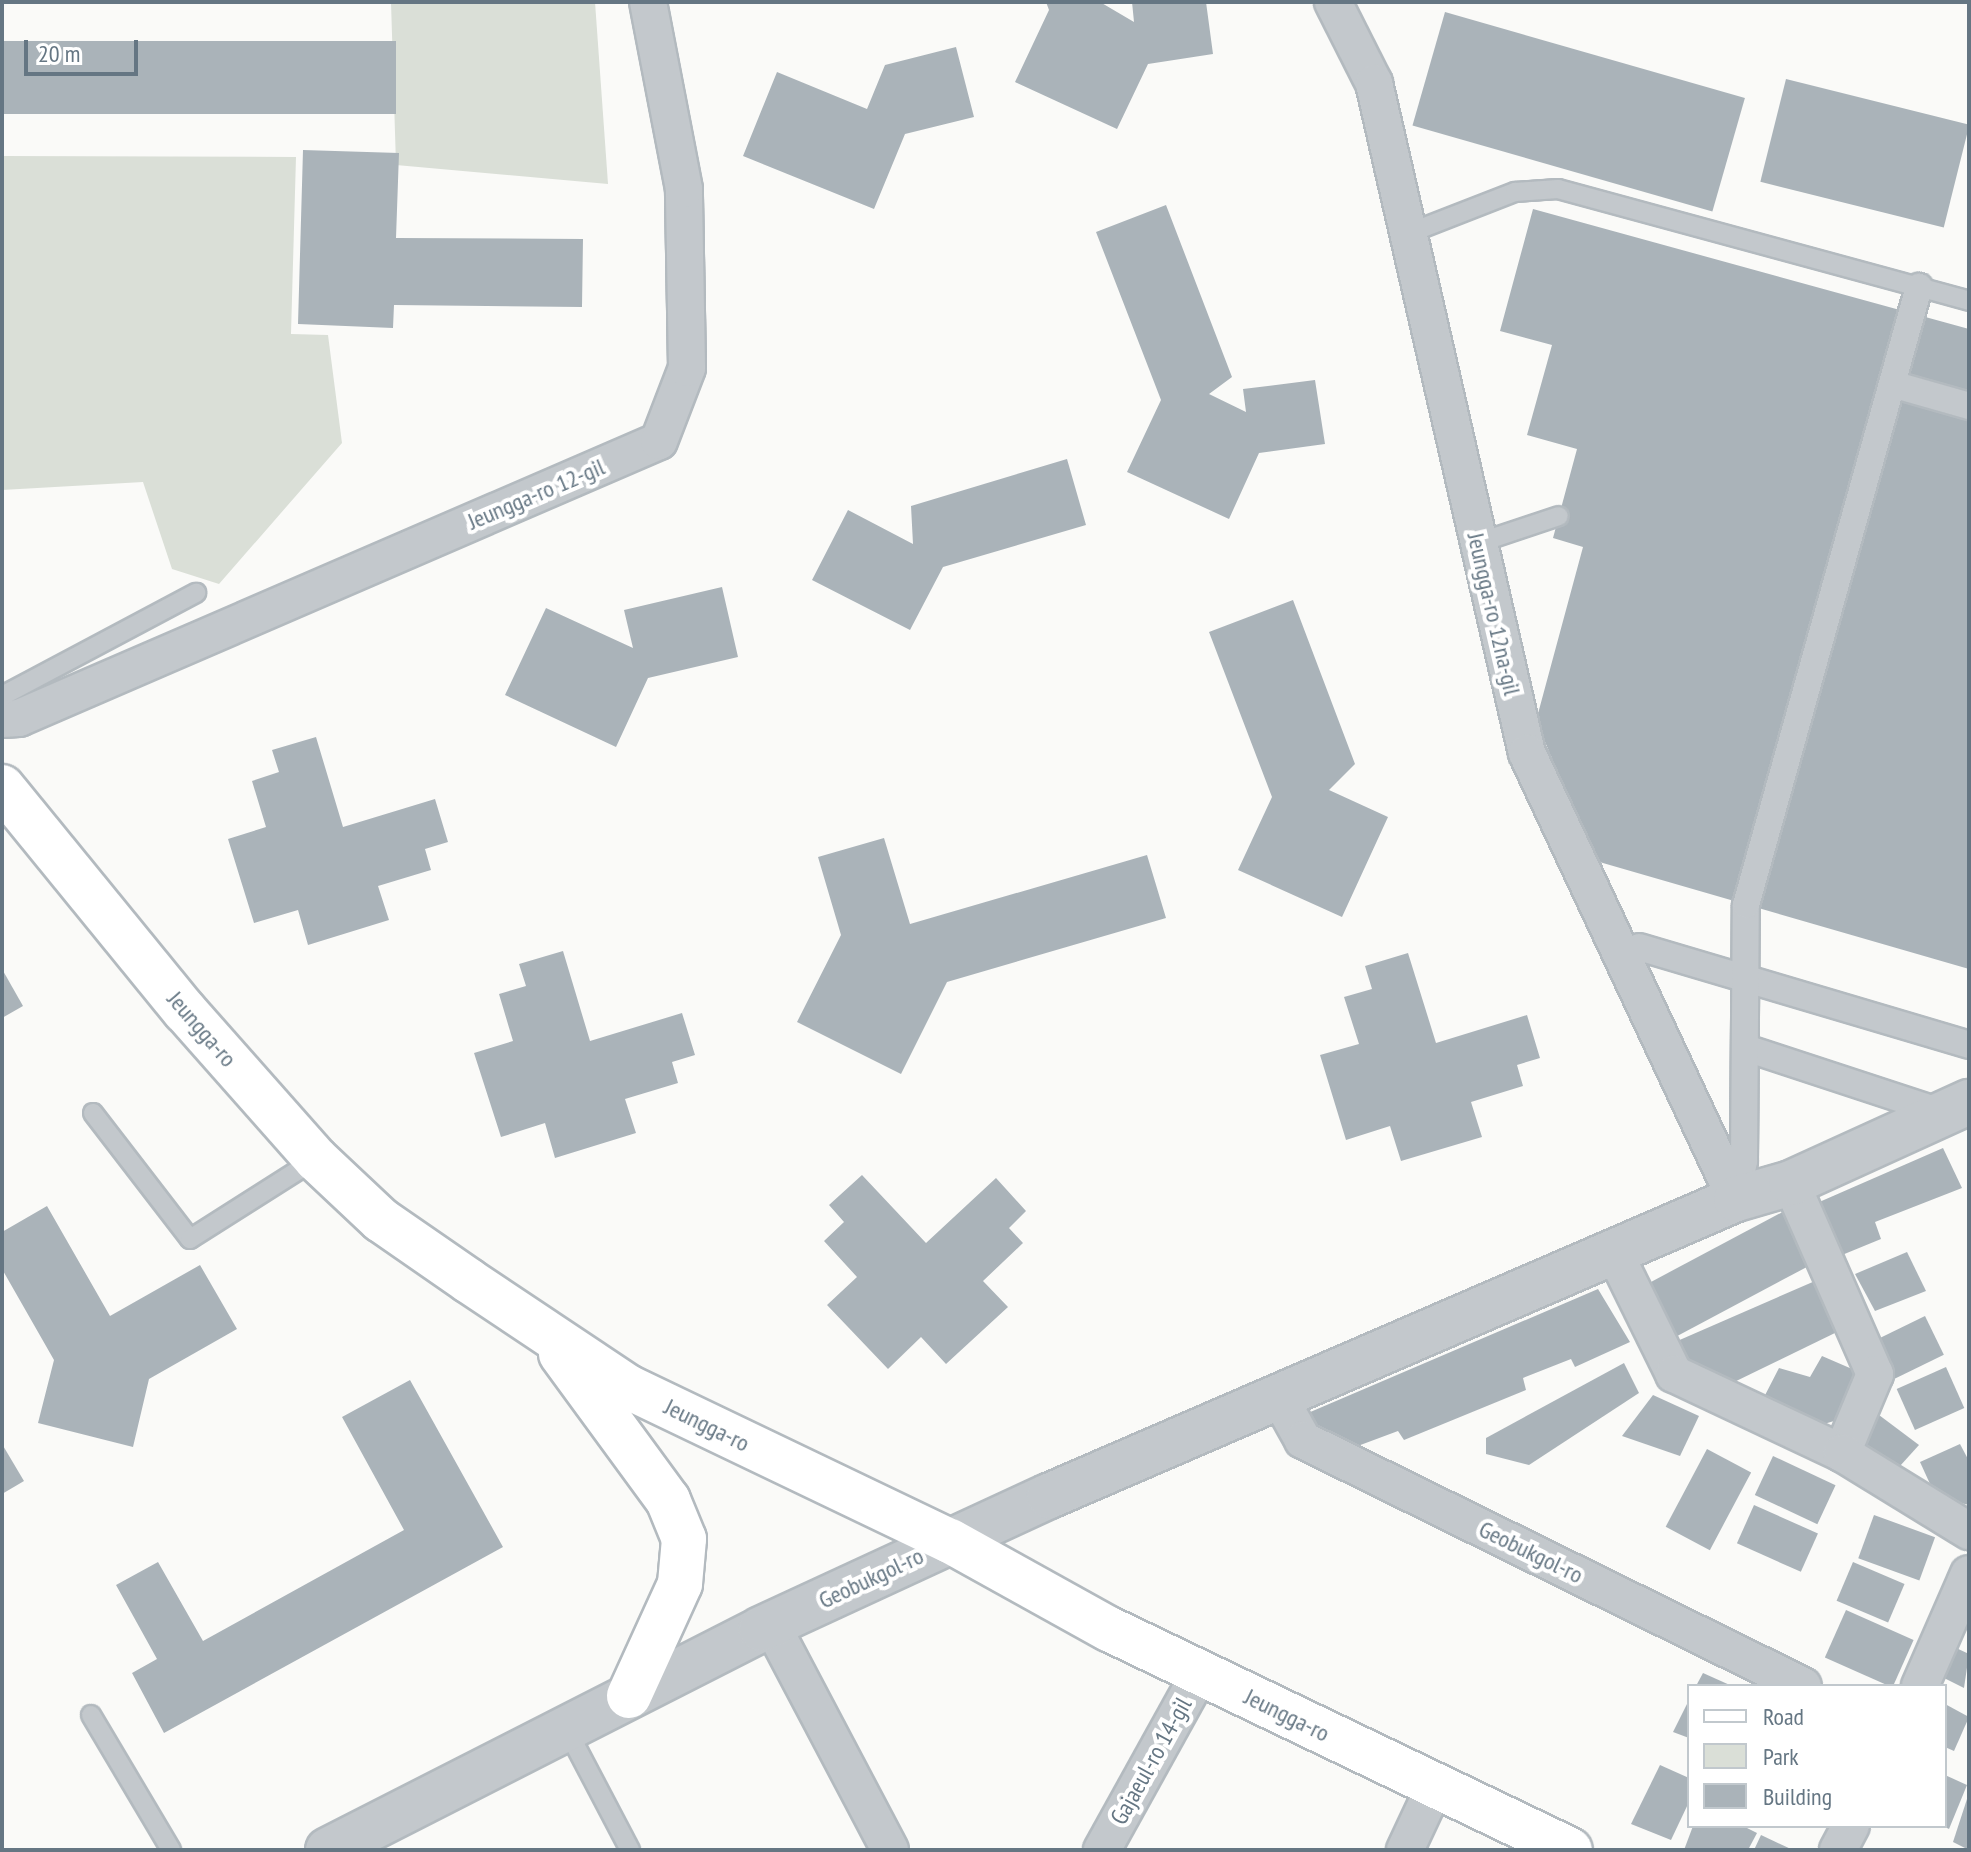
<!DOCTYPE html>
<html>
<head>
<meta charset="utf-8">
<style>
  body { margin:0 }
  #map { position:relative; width:1971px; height:1852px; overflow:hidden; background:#fafaf8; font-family:"PT Sans Narrow",sans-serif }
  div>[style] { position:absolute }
  .green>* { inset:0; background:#dadfd7 }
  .building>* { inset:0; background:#aab3b9; transform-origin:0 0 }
  .roads { filter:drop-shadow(2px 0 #b3babf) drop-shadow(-2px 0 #b3babf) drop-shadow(0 2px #b3babf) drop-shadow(0 -2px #b3babf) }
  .service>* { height:18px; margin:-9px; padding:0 9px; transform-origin:9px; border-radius:9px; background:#c3c8cc }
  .pedestrian>* { height:26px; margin:-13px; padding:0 13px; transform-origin:13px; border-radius:13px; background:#c3c8cc }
  .minor>* { height:36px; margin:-18px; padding:0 18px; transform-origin:18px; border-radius:18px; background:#c3c8cc }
  .tertiary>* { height:44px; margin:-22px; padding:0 22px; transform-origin:22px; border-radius:22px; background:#c3c8cc }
  .secondary>* { height:44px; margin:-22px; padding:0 22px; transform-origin:22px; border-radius:22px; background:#fff }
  span { translate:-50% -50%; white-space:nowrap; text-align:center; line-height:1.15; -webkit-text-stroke:8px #fff; paint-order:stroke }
  .street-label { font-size:24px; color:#657683 }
  .frame { position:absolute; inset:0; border:4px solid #657683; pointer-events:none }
  .legend { position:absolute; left:1687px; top:1684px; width:260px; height:144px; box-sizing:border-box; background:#fff; border:2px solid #c1c8cd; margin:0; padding:10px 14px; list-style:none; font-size:24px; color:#657683 }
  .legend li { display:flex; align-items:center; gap:16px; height:40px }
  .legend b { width:40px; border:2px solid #c1c8cd }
  .scale { position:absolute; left:24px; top:40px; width:114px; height:36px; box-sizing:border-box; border:4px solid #657683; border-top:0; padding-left:10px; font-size:24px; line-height:28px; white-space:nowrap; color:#657683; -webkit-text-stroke:6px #fff; paint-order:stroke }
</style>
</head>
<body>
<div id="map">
  <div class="green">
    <div style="clip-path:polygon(391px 2px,595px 2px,608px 184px,396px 165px)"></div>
    <div style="clip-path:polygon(2px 156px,296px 157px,291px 334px,328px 335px,342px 443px,219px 584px,172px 569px,143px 482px,2px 490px)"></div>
  </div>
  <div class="building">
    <div style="clip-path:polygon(1046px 2px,1100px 2px,1134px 22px,1132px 2px,1206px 2px,1213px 54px,1148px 64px,1117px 129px,1015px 82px,1049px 10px)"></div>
    <div style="left:1445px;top:12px;width:312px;height:118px;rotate:16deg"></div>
    <div style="left:396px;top:41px;width:73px;height:394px;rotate:90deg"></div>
    <div style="clip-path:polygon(956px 47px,974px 117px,905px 134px,874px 209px,743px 156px,777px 72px,867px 109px,885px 65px)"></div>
    <div style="left:1786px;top:79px;width:189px;height:106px;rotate:14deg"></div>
    <div style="clip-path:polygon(303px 150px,399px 153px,396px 238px,583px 239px,582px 307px,394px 305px,393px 328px,298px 324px)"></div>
    <div style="clip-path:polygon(1166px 205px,1232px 377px,1209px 394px,1246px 412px,1243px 389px,1315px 380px,1325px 444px,1259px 453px,1229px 519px,1127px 472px,1161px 400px,1096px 232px)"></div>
    <div style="clip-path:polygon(1533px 209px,1969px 329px,1969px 969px,1596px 861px,1536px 721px,1583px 547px,1553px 538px,1577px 449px,1527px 435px,1552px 345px,1500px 331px)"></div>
    <div style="clip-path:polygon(1067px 459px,1086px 525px,943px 567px,910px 630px,812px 580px,848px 510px,913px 544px,911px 506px)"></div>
    <div style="clip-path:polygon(722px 587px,738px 657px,648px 678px,616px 747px,505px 695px,546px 608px,633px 648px,624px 610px)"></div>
    <div style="clip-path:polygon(1293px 600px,1355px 764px,1329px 790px,1388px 817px,1342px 917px,1238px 870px,1272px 797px,1209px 632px)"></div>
    <div style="clip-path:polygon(316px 737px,343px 827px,435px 799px,448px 842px,425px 849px,431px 870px,378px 886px,389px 920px,308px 945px,298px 910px,254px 923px,228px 839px,266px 827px,252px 781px,279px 772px,272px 750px)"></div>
    <div style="clip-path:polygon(884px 838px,910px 924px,1147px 855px,1166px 918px,947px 982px,901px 1074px,797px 1022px,841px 935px,818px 857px)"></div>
    <div style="clip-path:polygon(563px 951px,590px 1041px,682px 1013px,695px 1055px,672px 1062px,678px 1083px,625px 1099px,636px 1133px,555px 1158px,545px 1123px,501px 1137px,474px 1053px,513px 1041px,499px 994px,526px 986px,519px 964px)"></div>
    <div style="clip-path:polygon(1408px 953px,1436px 1043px,1527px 1015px,1540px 1058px,1517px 1065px,1523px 1086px,1471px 1102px,1482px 1137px,1401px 1161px,1390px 1126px,1346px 1140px,1320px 1055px,1359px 1044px,1344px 997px,1372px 989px,1365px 966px)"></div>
    <div style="clip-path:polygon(2px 969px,23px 1006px,2px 1018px)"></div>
    <div style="clip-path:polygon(1943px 1148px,1962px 1188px,1875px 1222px,1881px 1239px,1842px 1255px,1817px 1203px)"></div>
    <div style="clip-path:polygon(862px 1175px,926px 1243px,996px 1178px,1026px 1211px,1009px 1228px,1023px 1243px,983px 1281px,1008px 1307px,946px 1364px,921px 1337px,888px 1369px,827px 1305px,857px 1277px,824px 1241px,844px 1222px,829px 1205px)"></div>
    <div style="clip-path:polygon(47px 1206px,110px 1316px,200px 1265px,237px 1329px,149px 1379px,133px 1447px,38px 1423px,54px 1360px,2px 1269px,2px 1232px)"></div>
    <div style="left:1790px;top:1208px;width:60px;height:167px;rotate:62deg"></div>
    <div style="clip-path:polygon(1907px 1252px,1926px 1291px,1875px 1311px,1855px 1274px)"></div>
    <div style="clip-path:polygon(1815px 1281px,1837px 1332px,1728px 1385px,1683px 1362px,1675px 1342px)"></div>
    <div style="clip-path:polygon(1598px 1289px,1630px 1342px,1575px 1367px,1571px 1359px,1523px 1378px,1526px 1390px,1404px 1440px,1398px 1431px,1347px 1450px,1318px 1439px,1308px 1413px)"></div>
    <div style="left:1925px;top:1316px;width:43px;height:57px;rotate:64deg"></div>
    <div style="clip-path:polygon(1822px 1356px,1866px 1375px,1841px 1419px,1817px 1426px,1761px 1403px,1779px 1368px,1810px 1377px)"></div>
    <div style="clip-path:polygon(1624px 1363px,1639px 1393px,1529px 1465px,1486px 1454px,1486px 1438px)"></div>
    <div style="left:1946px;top:1367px;width:45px;height:54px;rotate:66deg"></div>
    <div style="clip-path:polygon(410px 1380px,503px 1547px,164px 1733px,132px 1673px,157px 1659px,116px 1585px,158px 1562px,203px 1641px,404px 1530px,342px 1417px)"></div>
    <div style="clip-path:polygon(1653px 1395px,1699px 1416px,1680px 1456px,1622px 1436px)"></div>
    <div style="clip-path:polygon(1871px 1409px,1919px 1445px,1900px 1466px,1854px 1447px)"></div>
    <div style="clip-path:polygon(2px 1444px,24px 1481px,2px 1494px)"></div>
    <div style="clip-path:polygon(1960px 1444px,1969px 1461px,1969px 1505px,1936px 1497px,1920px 1462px)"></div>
    <div style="left:1707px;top:1449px;width:50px;height:88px;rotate:28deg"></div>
    <div style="left:1773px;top:1456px;width:69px;height:43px;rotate:25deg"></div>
    <div style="left:1754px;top:1505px;width:70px;height:42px;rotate:24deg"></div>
    <div style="left:1874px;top:1515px;width:65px;height:46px;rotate:20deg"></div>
    <div style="left:1853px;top:1562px;width:56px;height:42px;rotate:23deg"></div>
    <div style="left:1846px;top:1610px;width:74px;height:52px;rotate:24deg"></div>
    <div style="clip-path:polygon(1954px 1647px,1969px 1654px,1964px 1688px,1938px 1675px)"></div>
    <div style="clip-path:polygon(1703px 1673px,1732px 1686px,1696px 1686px)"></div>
    <div style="clip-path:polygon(1689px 1700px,1689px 1738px,1673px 1732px)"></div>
    <div style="clip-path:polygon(1945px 1704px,1969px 1717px,1954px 1751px,1945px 1747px)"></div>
    <div style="clip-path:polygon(1660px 1765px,1689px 1778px,1689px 1802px,1671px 1840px,1631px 1824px)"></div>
    <div style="clip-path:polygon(1945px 1775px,1967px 1785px,1949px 1829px,1945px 1827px)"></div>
    <div style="clip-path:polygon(1968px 1796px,1969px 1797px,1969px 1850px,1953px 1842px)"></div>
    <div style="clip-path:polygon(1693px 1826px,1743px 1826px,1757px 1833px,1748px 1850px,1684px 1850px)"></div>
    <div style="clip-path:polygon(1761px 1835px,1793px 1850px,1754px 1850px)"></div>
  </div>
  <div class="roads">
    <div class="service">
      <div style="left:1407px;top:234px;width:116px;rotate:-21.3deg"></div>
      <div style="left:1515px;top:192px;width:43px;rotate:-4deg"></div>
      <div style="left:1558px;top:189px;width:426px;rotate:15.2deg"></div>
      <div style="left:1478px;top:543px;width:85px;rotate:-18.4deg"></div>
      <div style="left:2px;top:696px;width:220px;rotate:-28deg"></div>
      <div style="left:93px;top:1113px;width:159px;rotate:52.4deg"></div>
      <div style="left:190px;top:1239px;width:149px;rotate:-32.4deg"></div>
      <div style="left:91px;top:1715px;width:157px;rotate:59.3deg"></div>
      <div style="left:566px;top:1728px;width:138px;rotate:62.3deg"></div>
    </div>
    <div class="pedestrian">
      <div style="left:1892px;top:384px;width:80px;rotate:15.9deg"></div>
      <div style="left:1639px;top:947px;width:344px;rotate:16.5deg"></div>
      <div style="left:1746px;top:1048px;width:208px;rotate:18.2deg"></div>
      <div style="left:1736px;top:1199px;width:39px;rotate:-78deg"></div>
      <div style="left:1744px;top:1161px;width:256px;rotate:-89.6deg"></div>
      <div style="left:1746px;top:905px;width:642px;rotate:-74.36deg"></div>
    </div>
    <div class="minor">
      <div style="left:1333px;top:2px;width:91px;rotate:63.2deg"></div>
      <div style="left:1374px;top:83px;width:687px;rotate:77.14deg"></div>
      <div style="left:1527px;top:753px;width:493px;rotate:64.9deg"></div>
      <div style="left:2px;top:719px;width:17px;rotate:-3deg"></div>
      <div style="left:19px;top:718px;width:697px;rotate:-23.4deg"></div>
      <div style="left:659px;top:441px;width:78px;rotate:-69deg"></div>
      <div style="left:687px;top:368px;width:179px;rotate:-91deg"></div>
      <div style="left:684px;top:189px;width:190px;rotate:-100.9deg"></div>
      <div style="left:1791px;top:1183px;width:209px;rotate:66.3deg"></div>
      <div style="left:1875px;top:1374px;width:86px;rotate:112.7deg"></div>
      <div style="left:1614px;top:1252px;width:136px;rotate:63.8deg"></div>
      <div style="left:1674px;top:1374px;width:186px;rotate:25.2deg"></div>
      <div style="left:1842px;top:1453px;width:149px;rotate:31.6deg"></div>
      <div style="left:1279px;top:1397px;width:49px;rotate:60.8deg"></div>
      <div style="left:1303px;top:1440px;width:557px;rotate:26.2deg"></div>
      <div style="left:771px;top:1624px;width:255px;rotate:62.2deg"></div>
      <div style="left:1920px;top:1686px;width:122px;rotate:-66.4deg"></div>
      <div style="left:1102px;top:1850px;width:202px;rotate:-61deg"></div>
      <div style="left:1405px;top:1850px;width:71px;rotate:-64.9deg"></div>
      <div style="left:1838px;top:1850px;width:27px;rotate:-62deg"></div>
    </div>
    <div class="tertiary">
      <div style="left:328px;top:1850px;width:486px;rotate:-27deg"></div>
      <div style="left:761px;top:1629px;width:317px;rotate:-24.8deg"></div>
      <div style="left:1049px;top:1496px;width:748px;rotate:-23.38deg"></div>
      <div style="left:1736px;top:1199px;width:57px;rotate:-16.2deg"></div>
      <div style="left:1791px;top:1183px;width:196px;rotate:-24.5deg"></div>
    </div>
    <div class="secondary">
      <div style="left:2px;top:787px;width:289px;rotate:50.8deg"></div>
      <div style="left:185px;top:1011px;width:198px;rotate:48.5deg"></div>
      <div style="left:316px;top:1159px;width:89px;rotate:43.2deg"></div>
      <div style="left:381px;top:1220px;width:107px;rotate:34.7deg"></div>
      <div style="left:469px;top:1281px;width:191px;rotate:33.7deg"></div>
      <div style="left:628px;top:1387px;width:357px;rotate:25.6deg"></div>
      <div style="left:950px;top:1541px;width:182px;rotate:29deg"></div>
      <div style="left:1109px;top:1629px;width:511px;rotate:25.61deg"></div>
      <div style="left:561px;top:1354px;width:181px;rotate:53.8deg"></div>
      <div style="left:668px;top:1500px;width:42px;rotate:67.7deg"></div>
      <div style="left:684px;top:1539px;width:45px;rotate:95.1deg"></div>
      <div style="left:680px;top:1584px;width:123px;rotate:114.5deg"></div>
    </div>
  </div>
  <div class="street-label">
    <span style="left:536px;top:494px;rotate:-23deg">Jeungga-ro 12-gil</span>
    <span style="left:1494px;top:614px;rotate:77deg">Jeungga-ro 12na-gil</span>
    <span style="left:202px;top:1029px;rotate:49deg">Jeungga-ro</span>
    <span style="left:707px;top:1425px;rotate:26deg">Jeungga-ro</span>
    <span style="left:1531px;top:1552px;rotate:26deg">Geobukgol-ro</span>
    <span style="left:871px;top:1578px;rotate:-25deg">Geobukgol-ro</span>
    <span style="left:1287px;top:1715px;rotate:26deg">Jeungga-ro</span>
    <span style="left:1151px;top:1761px;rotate:-61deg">Gajaeul-ro 14-gil</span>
  </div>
  <div class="frame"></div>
  <ul class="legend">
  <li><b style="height:10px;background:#fff"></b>Road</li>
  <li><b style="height:22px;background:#dadfd7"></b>Park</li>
  <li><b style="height:22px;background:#aab3b9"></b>Building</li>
  </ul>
  <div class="scale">20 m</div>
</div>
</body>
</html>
